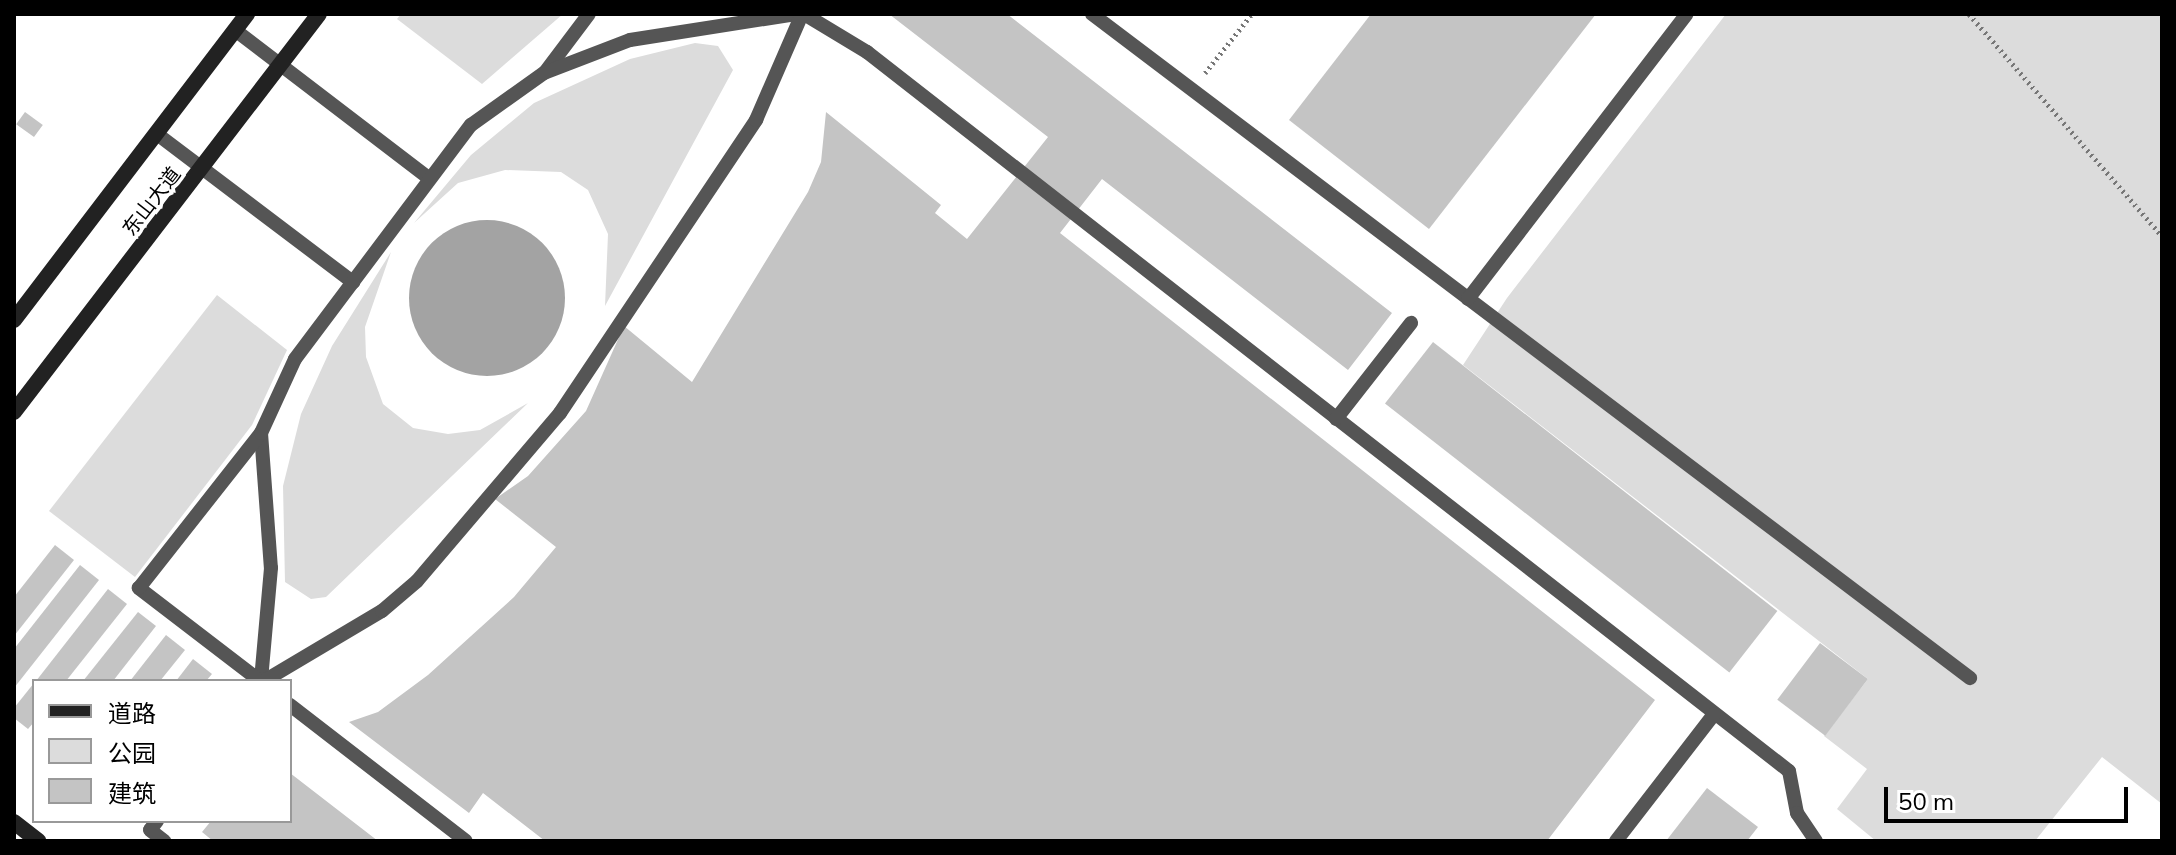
<!DOCTYPE html>
<html>
<head>
<meta charset="utf-8">
<style>
  body { margin:0 }
  #map { position:relative; width:2176px; height:855px; overflow:hidden; background:#fff; font-family:Mulish,"Noto Sans SC",sans-serif }
  div>[style] { position:absolute }
  .green>* { inset:0; background:#dcdcdc }
  .water>* { inset:0; background:#a3a3a3 }
  .round { border-radius:50% }
  .building>* { inset:0; background:#c4c4c4; transform-origin:0 0 }
  .path>* { height:5px; margin-top:-2.5px; transform-origin:0; background:repeating-linear-gradient(90deg,#777 0 2px,transparent 0 6px) }
  .lane>* { height:14px; margin:-7px; padding:0 7px; transform-origin:7px; border-radius:7px; background:#555 }
  .secondary>* { height:16px; margin:-8px; padding:0 8px; transform-origin:8px; border-radius:8px; background:#222 }
  span { translate:-50% -50%; white-space:nowrap; text-align:center; line-height:1.15; -webkit-text-stroke:7px #fff; paint-order:stroke }
  .street-label { font-size:20px; color:#000 }
  .frame { position:absolute; inset:0; border:16px solid #000; pointer-events:none }
  .legend { position:absolute; left:32px; top:679px; width:260px; height:144px; box-sizing:border-box; background:#fff; border:2px solid #999; margin:0; padding:10px 14px; list-style:none; font-size:24px; color:#000 }
  .legend li { display:flex; align-items:center; gap:16px; height:40px }
  .legend b { width:40px; border:2px solid #999 }
  .scale { position:absolute; left:1884px; top:787px; width:244px; height:36px; box-sizing:border-box; border:4px solid #000; border-top:0; padding-left:10px; font-size:24px; line-height:28px; white-space:nowrap; color:#000; -webkit-text-stroke:6px #fff; paint-order:stroke }
</style>
</head>
<body>
<div id="map">
  <div class="green">
    <div style="clip-path:polygon(401px 14px,563px 14px,482px 84px,397px 19px)"></div>
    <div style="clip-path:polygon(1726px 14px,2162px 14px,2162px 804px,2102px 757px,2035px 841px,1876px 841px,1837px 809px,1867px 769px,1824px 736px,1868px 679px,1463px 365px,1507px 298px)"></div>
    <div style="clip-path:polygon(695px 43px,718px 46px,733px 70px,605px 306px,608px 234px,588px 190px,561px 172px,505px 170px,458px 183px,414px 223px,471px 155px,534px 103px,630px 59px)"></div>
    <div style="clip-path:polygon(391px 252px,365px 327px,366px 357px,383px 404px,413px 428px,448px 434px,480px 430px,528px 403px,326px 597px,311px 599px,285px 582px,283px 486px,301px 414px,332px 346px)"></div>
    <div style="clip-path:polygon(217px 295px,287px 350px,252px 425px,135px 577px,49px 511px)"></div>
  </div>
  <div class="water">
    <div class="round" style="left:409px;top:220px;width:156px;height:156px"></div>
  </div>
  <div class="building">
    <div style="clip-path:polygon(889px 14px,1007px 14px,1392px 313px,1348px 370px,1102px 179px,1060px 233px,1655px 700px,1547px 841px,545px 841px,483px 793px,469px 813px,349px 722px,378px 712px,428px 675px,514px 597px,556px 547px,495px 499px,528px 476px,586px 411px,624px 326px,692px 382px,808px 192px,821px 162px,826px 112px,941px 205px,935px 213px,967px 239px,1048px 137px)"></div>
    <div style="clip-path:polygon(1371px 14px,1596px 14px,1429px 229px,1289px 120px)"></div>
    <div style="left:25px;top:112px;width:22px;height:15px;rotate:36deg"></div>
    <div style="left:1433px;top:342px;width:437px;height:78px;rotate:38deg"></div>
    <div style="clip-path:polygon(55px 545px,74px 560px,14px 636px,14px 597px)"></div>
    <div style="clip-path:polygon(80px 565px,99px 580px,14px 688px,14px 649px)"></div>
    <div style="clip-path:polygon(108px 589px,127px 604px,66px 681px,36px 681px)"></div>
    <div style="clip-path:polygon(138px 612px,156px 626px,113px 681px,83px 681px)"></div>
    <div style="clip-path:polygon(166px 635px,185px 650px,160px 681px,130px 681px)"></div>
    <div style="left:1820px;top:643px;width:60px;height:71px;rotate:37deg"></div>
    <div style="clip-path:polygon(193px 659px,212px 674px,206px 681px,176px 681px)"></div>
    <div style="clip-path:polygon(34px 683px,34px 722px,28px 729px,14px 718px,14px 708px)"></div>
    <div style="clip-path:polygon(290px 773px,378px 841px,213px 841px,202px 832px,211px 821px,290px 821px)"></div>
    <div style="clip-path:polygon(1707px 788px,1758px 827px,1747px 841px,1666px 841px)"></div>
  </div>
  <div class="path">
    <div style="left:1969px;top:14px;width:294px;rotate:49deg"></div>
    <div style="left:1205px;top:73px;width:75px;rotate:-51.5deg"></div>
  </div>
  <div class="lane">
    <div style="left:804px;top:14px;width:74px;rotate:31.1deg"></div>
    <div style="left:867px;top:52px;width:1169px;rotate:37.95deg"></div>
    <div style="left:1789px;top:771px;width:43px;rotate:79.2deg"></div>
    <div style="left:1797px;top:813px;width:34px;rotate:56deg"></div>
    <div style="left:1092px;top:14px;width:1101px;rotate:37.1deg"></div>
    <div style="left:235px;top:30px;width:245px;rotate:37.4deg"></div>
    <div style="left:546px;top:71px;width:71px;rotate:-53deg"></div>
    <div style="left:157px;top:134px;width:246px;rotate:37.1deg"></div>
    <div style="left:1468px;top:299px;width:359px;rotate:-52.5deg"></div>
    <div style="left:1336px;top:419px;width:122px;rotate:-52deg"></div>
    <div style="left:261px;top:433px;width:135px;rotate:85.8deg"></div>
    <div style="left:271px;top:568px;width:113px;rotate:95.1deg"></div>
    <div style="left:260px;top:681px;width:153px;rotate:-142.5deg"></div>
    <div style="left:139px;top:588px;width:197px;rotate:-51.8deg"></div>
    <div style="left:261px;top:433px;width:81px;rotate:-65.3deg"></div>
    <div style="left:295px;top:359px;width:293px;rotate:-53.1deg"></div>
    <div style="left:471px;top:125px;width:90px;rotate:-35.5deg"></div>
    <div style="left:544px;top:73px;width:92px;rotate:-21deg"></div>
    <div style="left:630px;top:40px;width:168px;rotate:-8.9deg"></div>
    <div style="left:264px;top:681px;width:137px;rotate:-30.7deg"></div>
    <div style="left:382px;top:611px;width:46px;rotate:-40.6deg"></div>
    <div style="left:417px;top:581px;width:221px;rotate:-49.6deg"></div>
    <div style="left:560px;top:413px;width:353px;rotate:-56.2deg"></div>
    <div style="left:756px;top:120px;width:116px;rotate:-66.5deg"></div>
    <div style="left:290px;top:705px;width:222px;rotate:37.7deg"></div>
    <div style="left:157px;top:821px;width:11px;rotate:128deg"></div>
    <div style="left:150px;top:830px;width:18px;rotate:38deg"></div>
    <div style="left:1616px;top:841px;width:160px;rotate:-52.3deg"></div>
  </div>
  <div class="secondary">
    <div style="left:14px;top:320px;width:385px;rotate:-52.7deg"></div>
    <div style="left:14px;top:412px;width:501px;rotate:-52.54deg"></div>
    <div style="left:14px;top:822px;width:31px;rotate:38deg"></div>
  </div>
  <div class="street-label">
    <span style="left:151px;top:201px;rotate:-52deg">东山大道</span>
  </div>
  <div class="frame"></div>
  <ul class="legend">
  <li><b style="height:10px;background:#222"></b>道路</li>
  <li><b style="height:22px;background:#dcdcdc"></b>公园</li>
  <li><b style="height:22px;background:#c4c4c4"></b>建筑</li>
  </ul>
  <div class="scale">50 m</div>
</div>
</body>
</html>
